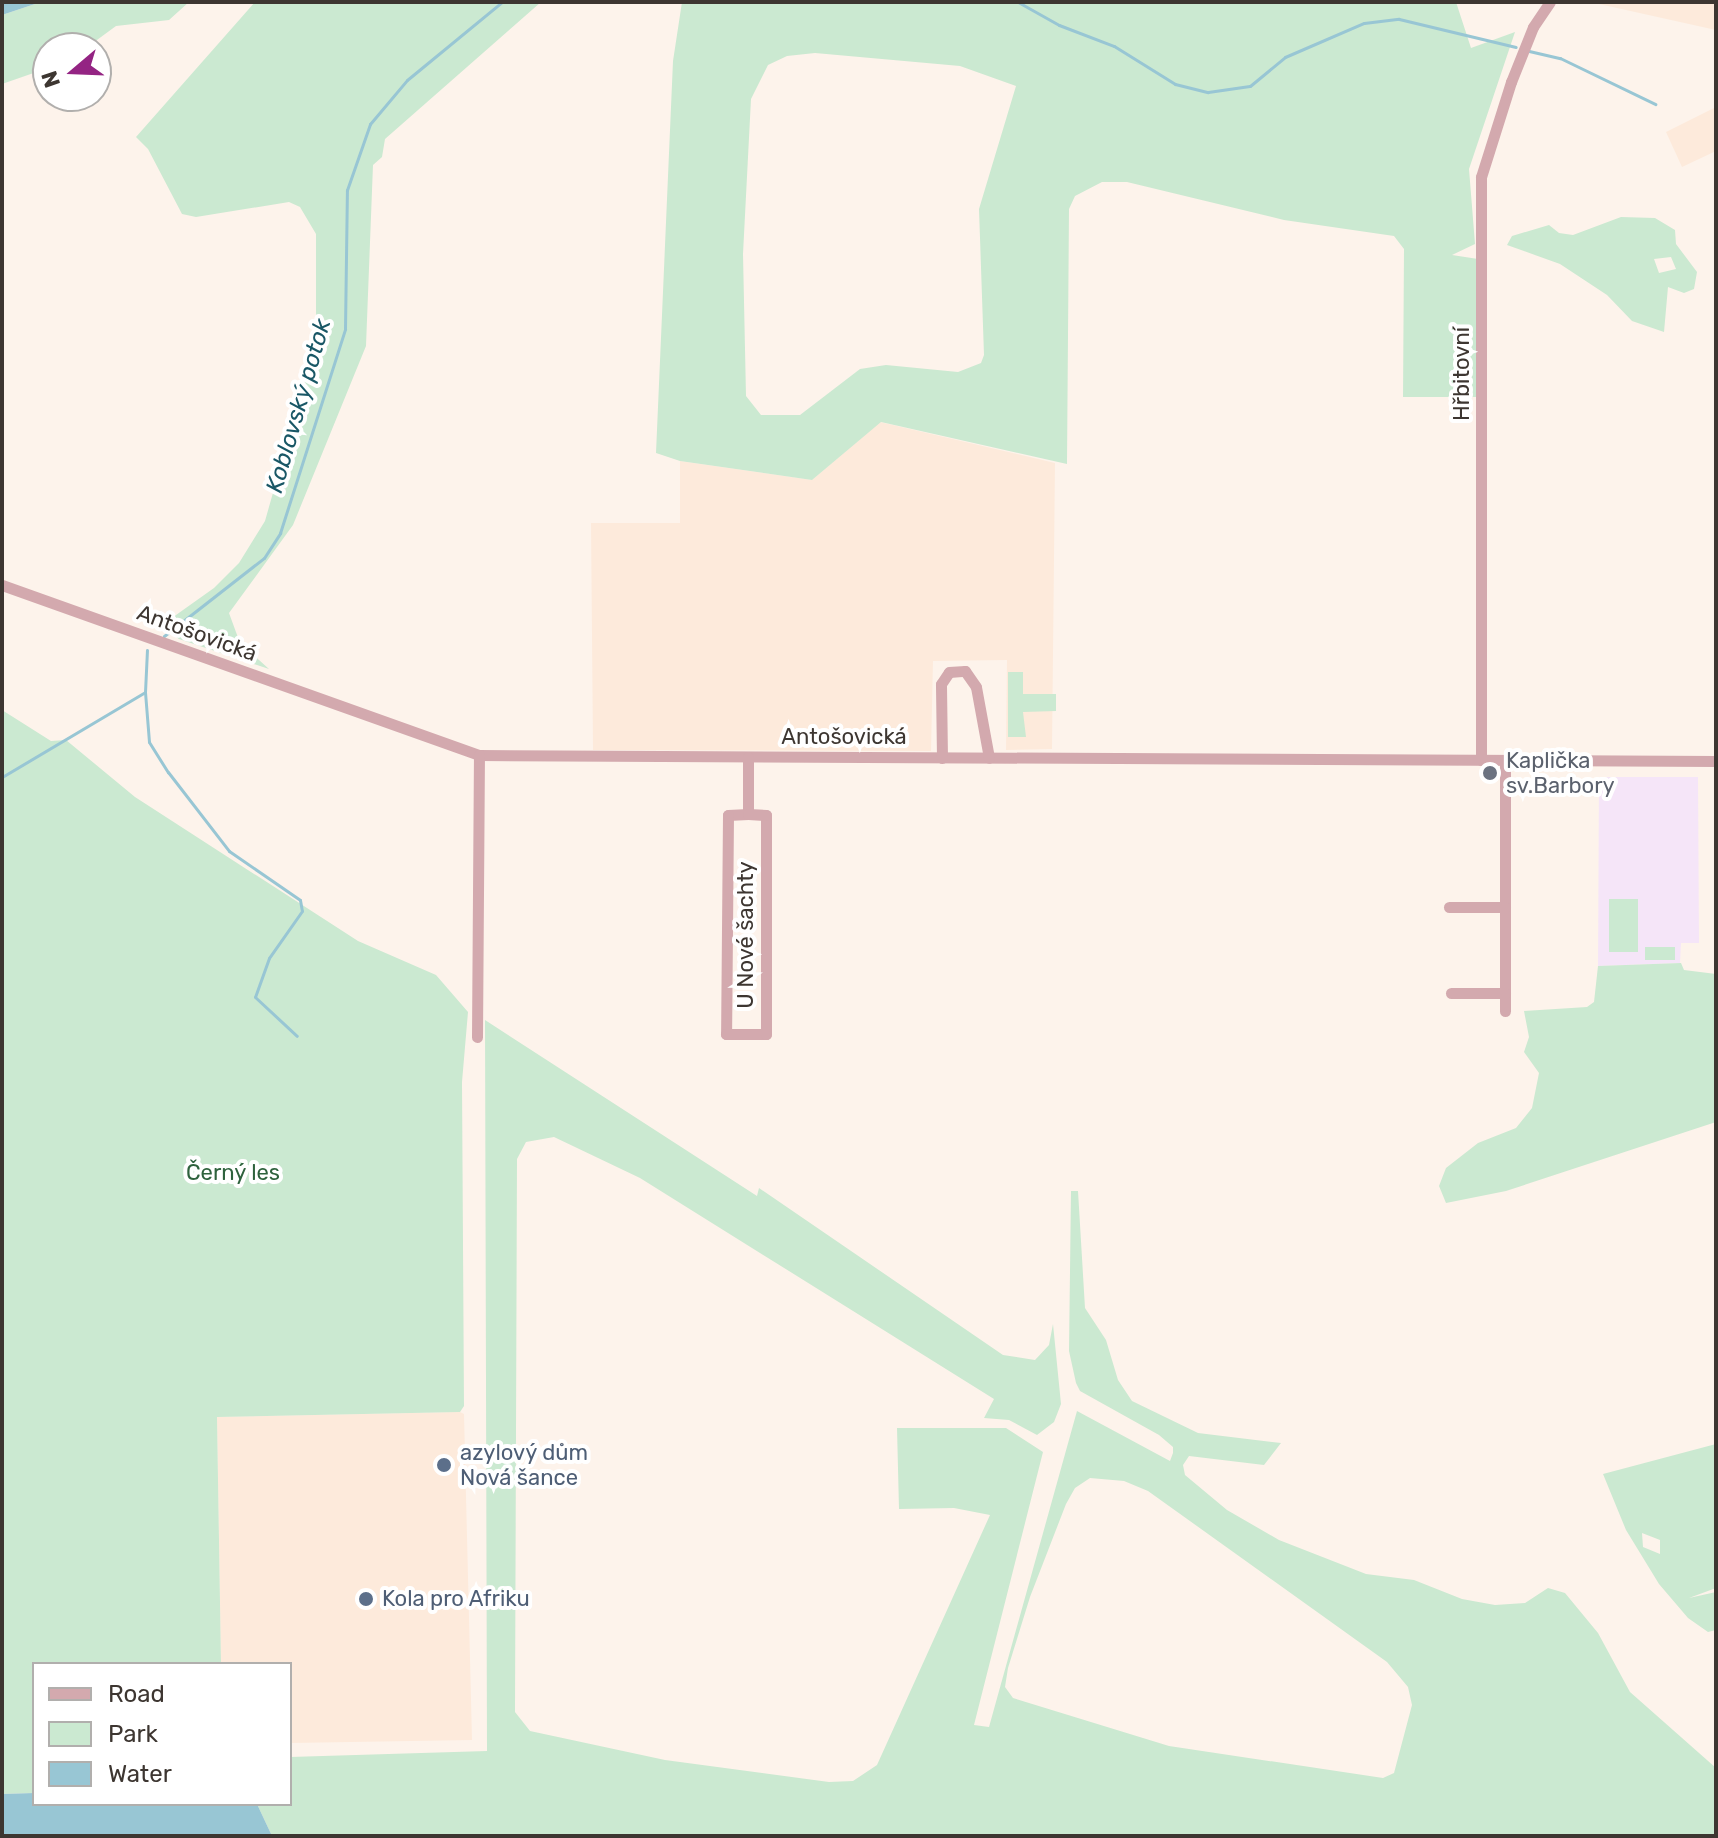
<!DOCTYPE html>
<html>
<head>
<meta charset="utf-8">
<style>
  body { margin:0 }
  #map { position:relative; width:1718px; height:1838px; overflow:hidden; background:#fdf3eb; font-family:Rubik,sans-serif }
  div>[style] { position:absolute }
  .built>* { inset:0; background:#fdeadb }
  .education>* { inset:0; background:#f5e5f8 }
  .green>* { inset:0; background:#cbe9d1; transform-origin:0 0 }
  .water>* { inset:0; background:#98c6d4 }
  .stream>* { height:3px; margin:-1.5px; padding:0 1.5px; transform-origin:1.5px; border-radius:1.5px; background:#98c6d4 }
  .minor>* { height:11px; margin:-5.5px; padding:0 5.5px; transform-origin:5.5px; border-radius:5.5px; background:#d3a9ae }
  .dots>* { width:22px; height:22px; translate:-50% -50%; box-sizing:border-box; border:4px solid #fff; border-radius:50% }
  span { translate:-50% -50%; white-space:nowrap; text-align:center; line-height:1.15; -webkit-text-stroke:8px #fff; paint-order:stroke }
  .street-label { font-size:22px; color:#3d3631 }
  .worship-label { font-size:22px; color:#5b616d }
  .left { translate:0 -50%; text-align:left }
  .park-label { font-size:22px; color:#2e623d }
  .service-label { font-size:22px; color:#4e5e75 }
  .water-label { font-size:24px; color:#195766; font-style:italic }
  .frame { position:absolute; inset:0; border:4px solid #3d3631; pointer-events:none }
  .legend { position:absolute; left:32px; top:1662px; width:260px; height:144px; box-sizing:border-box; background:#fff; border:2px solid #b1afad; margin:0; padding:10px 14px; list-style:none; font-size:24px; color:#3d3631 }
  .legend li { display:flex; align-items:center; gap:16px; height:40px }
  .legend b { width:40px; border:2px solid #b1afad }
  .north { position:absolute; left:32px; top:32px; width:80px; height:80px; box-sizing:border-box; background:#fff; border:2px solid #b1afad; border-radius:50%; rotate:251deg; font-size:22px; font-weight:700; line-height:32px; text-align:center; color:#3d3631 }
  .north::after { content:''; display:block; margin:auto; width:28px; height:36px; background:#942483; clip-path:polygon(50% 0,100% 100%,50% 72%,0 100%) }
</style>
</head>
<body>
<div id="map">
  <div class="built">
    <div style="clip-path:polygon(1590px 2px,1716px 2px,1716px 30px)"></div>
    <div style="clip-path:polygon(1716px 107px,1716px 151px,1682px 167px,1666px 132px)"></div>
    <div style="clip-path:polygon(880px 422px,1055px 463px,1052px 749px,1006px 750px,1007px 660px,933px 661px,931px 751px,593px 750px,591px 523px,680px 523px,680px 461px,812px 480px)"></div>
    <div style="clip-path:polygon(460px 1412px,464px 1414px,472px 1740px,290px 1743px,290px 1664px,221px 1664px,217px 1417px)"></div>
  </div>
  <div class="education">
    <div style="clip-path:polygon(1599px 777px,1698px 777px,1699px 943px,1681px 943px,1680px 963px,1598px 966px)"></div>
  </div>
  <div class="green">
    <div style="clip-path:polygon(41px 2px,189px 2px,169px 20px,116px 26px,86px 48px,48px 48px,48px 68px,2px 84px,2px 15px)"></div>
    <div style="clip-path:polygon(255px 2px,541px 2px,385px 139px,382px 157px,373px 165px,366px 346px,293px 525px,229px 613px,240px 643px,269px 669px,179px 639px,153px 620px,176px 615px,214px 588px,239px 563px,265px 521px,316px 341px,316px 234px,300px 207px,289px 202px,196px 217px,182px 214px,148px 149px,136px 137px)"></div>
    <div style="clip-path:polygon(evenodd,682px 2px,1456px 2px,1471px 48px,1515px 32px,1469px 169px,1475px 244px,1452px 255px,1478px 259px,1478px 397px,1403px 397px,1404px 249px,1394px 236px,1284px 220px,1127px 182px,1102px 182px,1075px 196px,1069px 209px,1067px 464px,881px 422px,812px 480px,680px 461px,656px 453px,673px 61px,682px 2px,815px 53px,960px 66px,1016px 86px,979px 209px,984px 355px,981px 363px,958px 372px,886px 365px,860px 369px,800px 415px,761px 415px,746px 396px,743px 254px,751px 99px,768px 65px,787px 56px,815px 53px)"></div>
    <div style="clip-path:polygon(evenodd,1621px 217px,1655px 218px,1675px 230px,1676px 244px,1697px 272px,1694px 289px,1684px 293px,1668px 287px,1664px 332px,1632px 321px,1607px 295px,1560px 264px,1507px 245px,1512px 236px,1549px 225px,1559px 233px,1573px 235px,1621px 217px,1671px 257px,1676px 269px,1659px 273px,1654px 259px,1671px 257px)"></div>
    <div style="clip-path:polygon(1008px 672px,1023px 672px,1023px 694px,1056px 694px,1056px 711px,1023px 712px,1026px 737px,1008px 737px)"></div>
    <div style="clip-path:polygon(2px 710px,51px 741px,66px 740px,135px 797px,358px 941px,436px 975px,468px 1012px,462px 1082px,464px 1406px,460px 1412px,217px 1417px,221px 1664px,34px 1664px,34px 1793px,2px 1794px)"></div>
    <div style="left:1609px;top:899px;width:29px;height:53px"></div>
    <div style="left:1645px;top:947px;width:30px;height:13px"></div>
    <div style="clip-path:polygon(1681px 963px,1684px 970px,1716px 974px,1716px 1122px,1506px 1191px,1446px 1203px,1439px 1186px,1446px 1168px,1478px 1143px,1516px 1128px,1532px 1108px,1539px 1073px,1524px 1052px,1529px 1037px,1524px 1011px,1587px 1007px,1594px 1002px,1598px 966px)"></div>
    <div style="clip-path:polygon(evenodd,485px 1020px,757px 1196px,759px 1188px,1003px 1355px,1035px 1360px,1049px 1345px,1053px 1324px,1061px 1404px,1054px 1422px,1037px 1435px,1009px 1420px,984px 1418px,994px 1399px,640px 1178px,554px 1137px,526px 1142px,517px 1159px,515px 1712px,530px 1731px,665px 1760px,829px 1782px,853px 1781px,877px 1765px,990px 1515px,954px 1508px,899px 1509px,897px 1428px,1006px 1428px,1043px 1452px,974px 1725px,989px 1727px,1077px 1411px,1170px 1461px,1173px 1453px,1173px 1447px,1159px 1435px,1080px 1391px,1076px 1383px,1069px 1351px,1071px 1191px,1078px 1191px,1085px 1308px,1106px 1340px,1118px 1380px,1132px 1401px,1198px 1433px,1281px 1443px,1264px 1465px,1189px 1456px,1183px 1465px,1185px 1475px,1227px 1510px,1279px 1540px,1366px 1574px,1414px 1580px,1462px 1599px,1495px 1605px,1525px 1603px,1548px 1588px,1565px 1593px,1598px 1633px,1630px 1692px,1716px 1768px,1716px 1836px,272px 1836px,257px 1804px,290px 1804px,290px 1757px,487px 1751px,485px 1020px,1090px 1478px,1124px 1481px,1148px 1491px,1387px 1662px,1408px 1687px,1412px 1705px,1394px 1773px,1383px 1778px,1169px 1746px,1013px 1698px,1005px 1687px,1008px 1668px,1030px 1597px,1066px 1504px,1075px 1488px,1090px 1478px)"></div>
    <div style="clip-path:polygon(evenodd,1716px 1444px,1716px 1588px,1689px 1598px,1716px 1592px,1716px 1630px,1708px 1632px,1688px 1618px,1659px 1584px,1626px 1530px,1603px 1474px,1716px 1444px,1642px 1533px,1660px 1540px,1660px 1554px,1643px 1547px,1642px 1533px)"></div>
  </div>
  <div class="water">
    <div style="clip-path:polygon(2px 2px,41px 2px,2px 15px)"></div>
    <div style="clip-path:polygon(34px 1793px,34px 1804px,257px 1804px,272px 1836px,2px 1836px,2px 1794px)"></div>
  </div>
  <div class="stream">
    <div style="left:1018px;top:2px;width:47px;rotate:29.3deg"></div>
    <div style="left:1059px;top:25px;width:59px;rotate:20.9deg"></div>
    <div style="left:1114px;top:46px;width:72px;rotate:31.9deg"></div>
    <div style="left:1175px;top:84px;width:34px;rotate:14deg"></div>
    <div style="left:1208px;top:92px;width:42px;rotate:-8.1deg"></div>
    <div style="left:1250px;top:86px;width:45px;rotate:-39.6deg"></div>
    <div style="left:1285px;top:57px;width:86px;rotate:-23.3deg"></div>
    <div style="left:1364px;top:23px;width:35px;rotate:-7deg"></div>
    <div style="left:1399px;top:19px;width:120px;rotate:13.5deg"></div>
    <div style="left:1529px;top:51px;width:32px;rotate:13deg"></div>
    <div style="left:1560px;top:58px;width:106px;rotate:25.8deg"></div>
    <div style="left:164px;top:636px;width:127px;rotate:-38deg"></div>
    <div style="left:264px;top:558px;width:30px;rotate:-57deg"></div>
    <div style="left:280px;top:533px;width:214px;rotate:-72.3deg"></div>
    <div style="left:345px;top:329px;width:139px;rotate:-89.2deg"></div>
    <div style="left:347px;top:190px;width:70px;rotate:-70.8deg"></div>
    <div style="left:370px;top:124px;width:57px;rotate:-49.9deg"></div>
    <div style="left:407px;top:80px;width:123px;rotate:-39.4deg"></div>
    <div style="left:145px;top:692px;width:50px;rotate:85.4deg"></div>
    <div style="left:149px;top:742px;width:36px;rotate:58deg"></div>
    <div style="left:168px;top:772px;width:100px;rotate:52.3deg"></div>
    <div style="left:229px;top:851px;width:86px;rotate:34.6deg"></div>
    <div style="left:300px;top:900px;width:11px;rotate:80deg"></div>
    <div style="left:302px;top:911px;width:57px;rotate:125.1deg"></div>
    <div style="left:269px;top:958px;width:41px;rotate:109.7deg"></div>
    <div style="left:255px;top:997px;width:57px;rotate:42.9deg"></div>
    <div style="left:2px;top:777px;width:166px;rotate:-30.7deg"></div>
    <div style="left:145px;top:692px;width:42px;rotate:-87.3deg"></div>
  </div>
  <div class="minor">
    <div style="left:2px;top:585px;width:506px;rotate:19.62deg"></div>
    <div style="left:479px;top:755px;width:1237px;rotate:0.28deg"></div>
    <div style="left:748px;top:757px;width:57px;rotate:90deg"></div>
    <div style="left:748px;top:814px;width:20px;rotate:177deg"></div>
    <div style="left:728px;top:815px;width:219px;rotate:90.5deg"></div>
    <div style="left:726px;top:1034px;width:40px"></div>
    <div style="left:766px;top:1034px;width:219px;rotate:-90deg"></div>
    <div style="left:766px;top:815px;width:18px;rotate:-177deg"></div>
    <div style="left:942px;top:758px;width:74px;rotate:-90.8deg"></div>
    <div style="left:941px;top:684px;width:14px;rotate:-56deg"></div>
    <div style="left:949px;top:672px;width:16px;rotate:-4deg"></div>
    <div style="left:965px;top:671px;width:19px;rotate:55deg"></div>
    <div style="left:976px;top:687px;width:72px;rotate:79.6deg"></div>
    <div style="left:1481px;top:760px;width:583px;rotate:-90deg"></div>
    <div style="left:1481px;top:177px;width:100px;rotate:-72.5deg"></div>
    <div style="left:1511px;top:82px;width:59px;rotate:-68.2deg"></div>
    <div style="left:1533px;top:27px;width:30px;rotate:-56deg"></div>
    <div style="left:1505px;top:760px;width:251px;rotate:90deg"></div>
    <div style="left:1449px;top:907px;width:56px"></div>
    <div style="left:1451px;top:993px;width:54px"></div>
    <div style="left:477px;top:1037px;width:282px;rotate:-89.6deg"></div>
  </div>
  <div class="dots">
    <div style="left:1490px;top:773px;background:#6b7280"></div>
    <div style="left:444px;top:1465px;background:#5c6f8a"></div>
    <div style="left:366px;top:1599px;background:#5c6f8a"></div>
  </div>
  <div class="street-label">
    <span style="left:1462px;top:374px;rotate:-90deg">Hřbitovní</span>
    <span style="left:197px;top:633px;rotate:20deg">Antošovická</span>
    <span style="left:844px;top:737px">Antošovická</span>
    <span style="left:746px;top:935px;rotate:-90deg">U Nové šachty</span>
  </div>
  <div class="worship-label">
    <span class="left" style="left:1506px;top:773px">Kaplička<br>sv.Barbory</span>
  </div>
  <div class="park-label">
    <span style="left:233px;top:1173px">Černý les</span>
  </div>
  <div class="service-label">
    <span class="left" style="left:460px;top:1465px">azylový dům<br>Nová šance</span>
    <span class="left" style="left:382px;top:1599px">Kola pro Afriku</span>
  </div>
  <div class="water-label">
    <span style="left:299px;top:406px;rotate:-74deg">Koblovský potok</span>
  </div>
  <div class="frame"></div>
  <ul class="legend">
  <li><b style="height:10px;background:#d3a9ae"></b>Road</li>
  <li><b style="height:22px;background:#cbe9d1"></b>Park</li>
  <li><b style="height:22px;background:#98c6d4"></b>Water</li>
  </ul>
  <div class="north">N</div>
</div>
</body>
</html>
